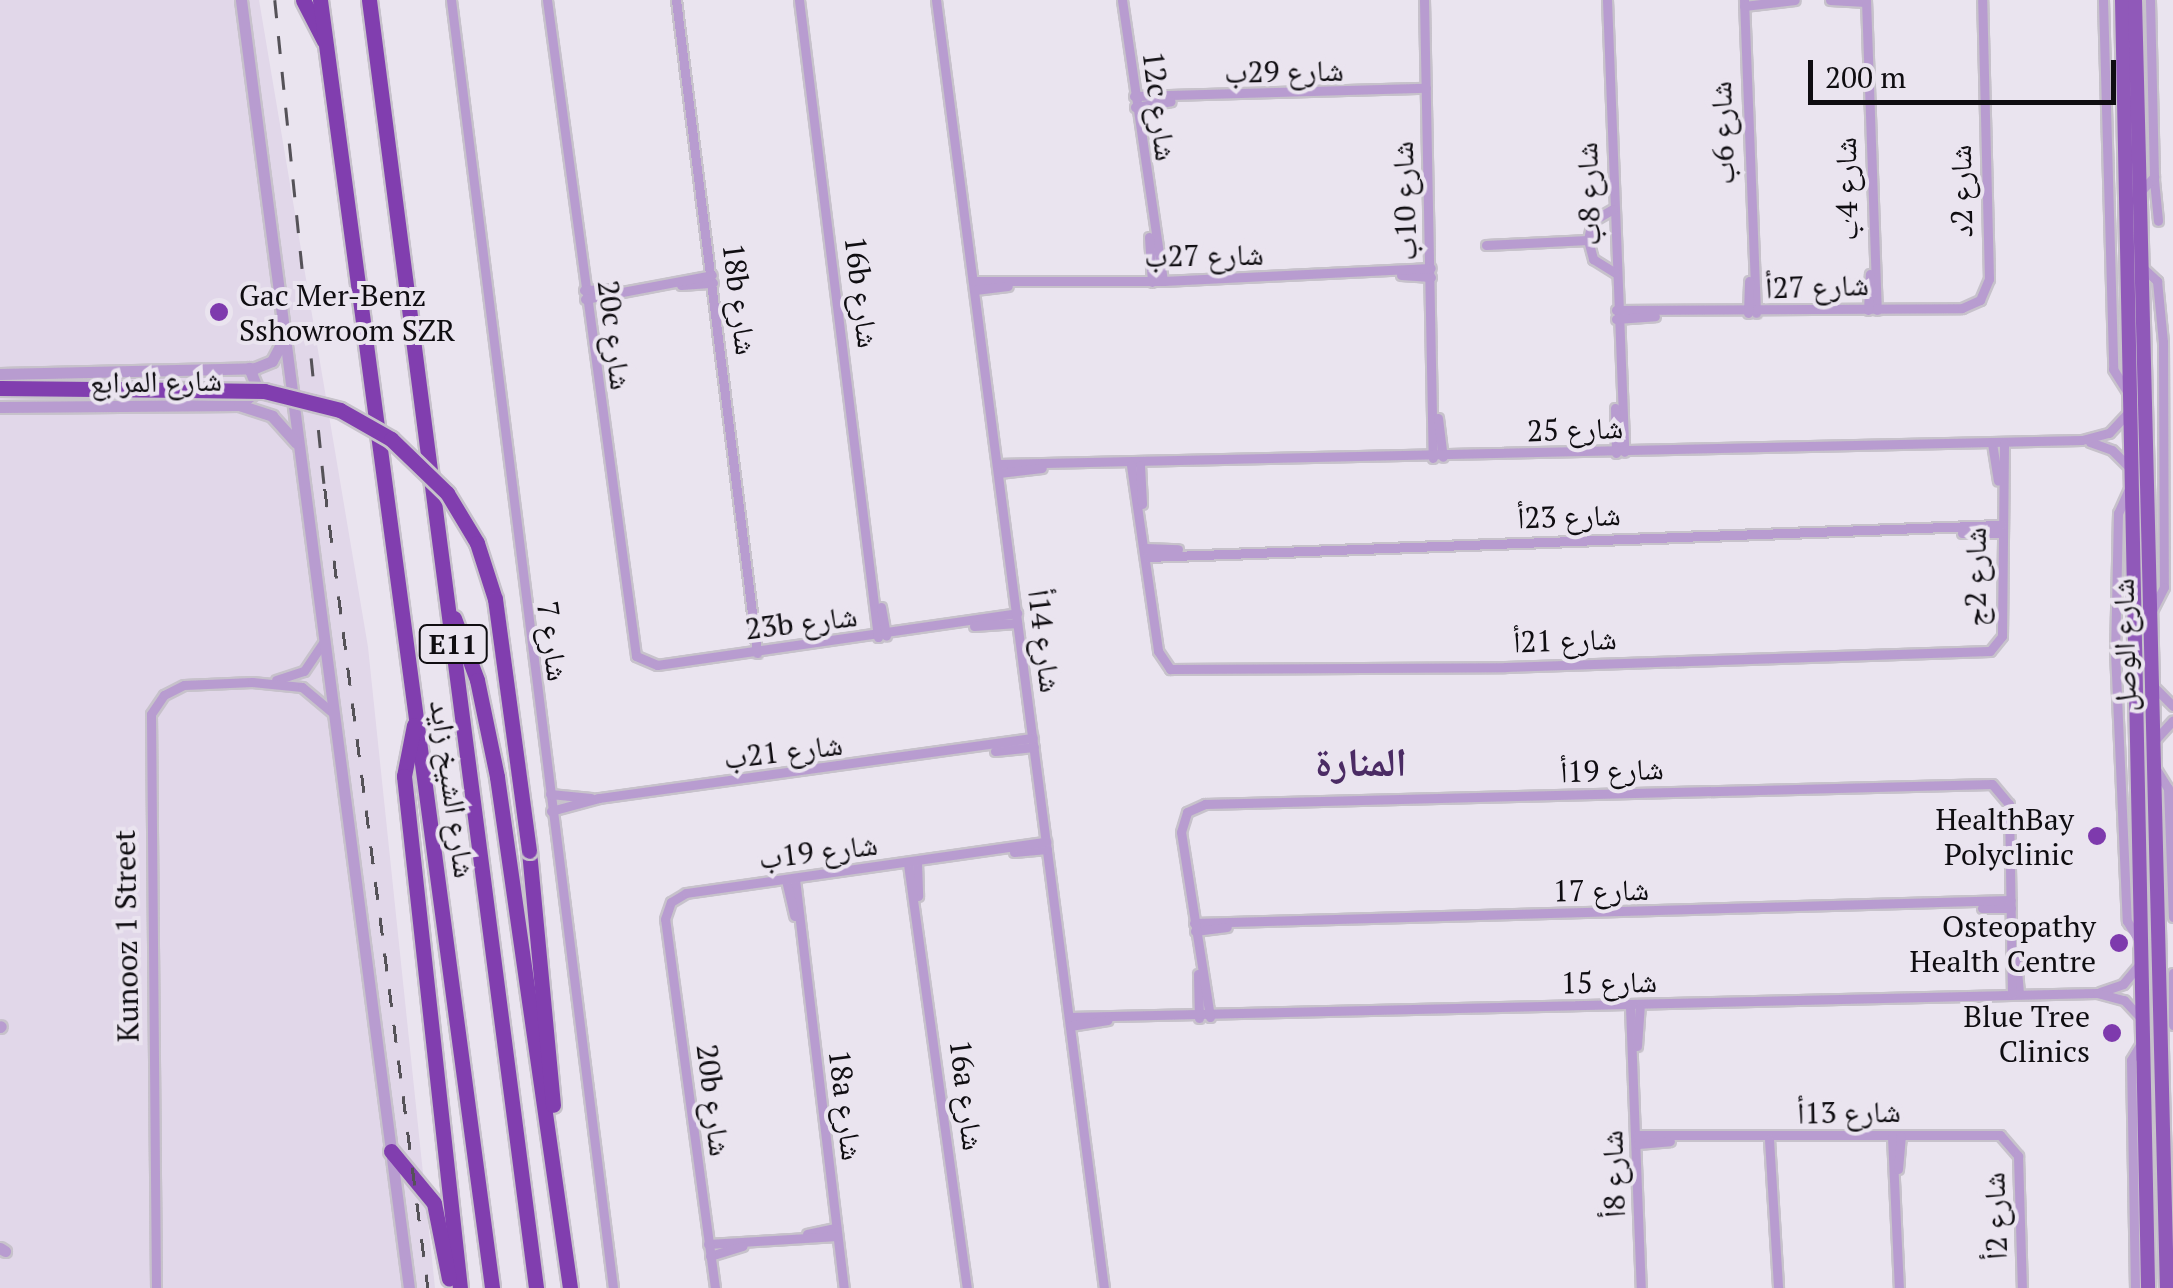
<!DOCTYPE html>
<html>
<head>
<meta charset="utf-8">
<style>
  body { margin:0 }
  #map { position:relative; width:2173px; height:1288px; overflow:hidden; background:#eae4ef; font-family:"PT Serif","Noto Naskh Arabic",serif }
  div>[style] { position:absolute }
  .built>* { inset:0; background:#e1d7e9 }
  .roads { filter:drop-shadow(2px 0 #c7c2cb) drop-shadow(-2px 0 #c7c2cb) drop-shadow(0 2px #c7c2cb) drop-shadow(0 -2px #c7c2cb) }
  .minor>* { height:9px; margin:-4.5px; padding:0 4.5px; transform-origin:4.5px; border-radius:4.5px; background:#b89cd0 }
  .tertiary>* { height:11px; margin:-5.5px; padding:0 5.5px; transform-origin:5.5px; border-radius:5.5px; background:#b89cd0 }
  .primary>* { height:14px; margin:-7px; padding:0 7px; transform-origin:7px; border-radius:7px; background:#9059b9 }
  .motorway>* { height:15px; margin:-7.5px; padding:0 7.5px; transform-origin:7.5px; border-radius:7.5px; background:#813eaf }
  .rail>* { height:2.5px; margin-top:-1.25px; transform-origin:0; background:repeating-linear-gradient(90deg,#555258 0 18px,transparent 0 36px) }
  .bridges { filter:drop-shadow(2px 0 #c7c2cb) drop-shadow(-2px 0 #c7c2cb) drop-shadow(0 2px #c7c2cb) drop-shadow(0 -2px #c7c2cb) }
  .motorway-bridge>* { height:15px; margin:-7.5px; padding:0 7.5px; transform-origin:7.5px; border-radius:7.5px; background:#813eaf }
  .dots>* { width:28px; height:28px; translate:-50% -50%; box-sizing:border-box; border:5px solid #eae4ef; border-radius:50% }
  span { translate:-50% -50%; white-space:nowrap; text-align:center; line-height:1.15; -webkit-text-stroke:8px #eae4ef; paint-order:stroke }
  .shield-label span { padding:2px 8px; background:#eae4ef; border:2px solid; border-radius:8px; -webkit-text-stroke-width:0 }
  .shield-label { font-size:28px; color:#0f0d11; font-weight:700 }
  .street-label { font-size:30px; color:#0f0d11 }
  .poi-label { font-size:30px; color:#0f0d11 }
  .left { translate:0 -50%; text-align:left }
  .right { translate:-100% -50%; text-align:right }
  .district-label { font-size:40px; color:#4b2b64; font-weight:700 }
  .scale { position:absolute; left:1808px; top:60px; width:308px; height:45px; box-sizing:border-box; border:5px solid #0f0d11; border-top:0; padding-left:12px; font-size:30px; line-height:35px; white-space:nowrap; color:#0f0d11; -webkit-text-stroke:8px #eae4ef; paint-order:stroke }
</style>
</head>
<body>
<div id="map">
  <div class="built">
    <div style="clip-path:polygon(0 0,259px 0,368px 647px,435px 1288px,0 1288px)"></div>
  </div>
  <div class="roads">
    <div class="minor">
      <div style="left:451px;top:0;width:1298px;rotate:82.83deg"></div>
      <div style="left:547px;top:0;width:662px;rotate:82.27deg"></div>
      <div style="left:636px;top:656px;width:23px;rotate:23deg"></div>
      <div style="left:657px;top:665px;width:364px;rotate:-8.2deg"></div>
      <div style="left:676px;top:0;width:658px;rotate:82.93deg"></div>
      <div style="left:799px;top:0;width:642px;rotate:82.93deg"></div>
      <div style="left:936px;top:0;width:1299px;rotate:82.57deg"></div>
      <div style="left:1122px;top:0;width:284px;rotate:81.7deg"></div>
      <div style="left:1424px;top:0;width:458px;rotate:88.9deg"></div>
      <div style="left:1607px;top:0;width:452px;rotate:87.8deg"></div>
      <div style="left:1744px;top:0;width:313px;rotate:87.8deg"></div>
      <div style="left:1830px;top:0;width:36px;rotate:3deg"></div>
      <div style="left:1866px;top:0;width:310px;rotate:88deg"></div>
      <div style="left:2103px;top:0;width:369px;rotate:88.4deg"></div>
      <div style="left:2113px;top:369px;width:25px;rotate:58deg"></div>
      <div style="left:1744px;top:6px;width:51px;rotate:-6.7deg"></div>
      <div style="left:1134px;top:96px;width:292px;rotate:-1.6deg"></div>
      <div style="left:1135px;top:107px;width:36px;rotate:-9deg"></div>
      <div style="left:2154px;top:180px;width:41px;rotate:84.4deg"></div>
      <div style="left:2140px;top:192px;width:21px;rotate:-47deg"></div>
      <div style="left:2154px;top:177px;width:177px;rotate:-91.3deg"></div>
      <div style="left:1613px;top:209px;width:24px;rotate:150deg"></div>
      <div style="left:1592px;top:221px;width:19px;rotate:102deg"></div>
      <div style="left:1588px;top:240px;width:20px;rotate:75deg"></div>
      <div style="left:1593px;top:259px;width:26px;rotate:32deg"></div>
      <div style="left:1149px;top:237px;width:45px;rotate:86.2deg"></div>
      <div style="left:1486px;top:245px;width:102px;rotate:-2.8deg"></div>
      <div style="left:2142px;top:267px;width:21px;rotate:43deg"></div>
      <div style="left:2157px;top:281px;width:61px;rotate:84.4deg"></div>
      <div style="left:2163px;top:342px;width:245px;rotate:89.8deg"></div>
      <div style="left:2164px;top:587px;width:28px;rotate:117deg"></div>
      <div style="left:1401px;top:275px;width:30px;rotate:4deg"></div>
      <div style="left:973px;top:281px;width:190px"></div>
      <div style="left:1163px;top:281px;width:268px;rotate:-2.8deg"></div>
      <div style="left:681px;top:285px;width:32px;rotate:-4deg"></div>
      <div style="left:584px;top:290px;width:33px;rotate:-2deg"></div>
      <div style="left:975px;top:290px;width:33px;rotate:-7deg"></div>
      <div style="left:585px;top:299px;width:129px;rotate:-10.7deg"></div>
      <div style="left:1616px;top:310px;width:346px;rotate:-0.3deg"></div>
      <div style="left:1962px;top:308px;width:20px;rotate:-24deg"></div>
      <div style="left:1980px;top:300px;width:23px;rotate:-67deg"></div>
      <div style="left:1989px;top:279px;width:279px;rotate:-91.4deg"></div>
      <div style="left:1868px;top:310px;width:36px;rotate:-87deg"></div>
      <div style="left:1748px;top:313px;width:32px;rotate:-88deg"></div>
      <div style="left:1616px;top:319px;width:39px;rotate:-4deg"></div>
      <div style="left:1615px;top:408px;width:45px;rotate:88.7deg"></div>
      <div style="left:1438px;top:418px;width:39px;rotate:83deg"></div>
      <div style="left:2090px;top:442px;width:23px;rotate:20deg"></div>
      <div style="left:2112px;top:450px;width:23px;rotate:45deg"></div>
      <div style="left:1992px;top:443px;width:38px;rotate:81deg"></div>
      <div style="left:998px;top:464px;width:1084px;rotate:-1.27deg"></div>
      <div style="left:2082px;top:440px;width:28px;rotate:-15deg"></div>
      <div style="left:2109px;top:433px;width:26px;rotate:-47deg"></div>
      <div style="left:1131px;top:465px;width:188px;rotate:81.7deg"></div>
      <div style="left:1158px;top:651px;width:22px;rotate:56deg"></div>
      <div style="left:1170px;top:669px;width:335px;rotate:-0.3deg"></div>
      <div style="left:1505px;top:667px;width:485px;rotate:-1.9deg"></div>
      <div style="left:1990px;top:651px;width:19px;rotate:-51deg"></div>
      <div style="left:2002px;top:636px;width:193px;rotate:-89.4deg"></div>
      <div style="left:1140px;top:465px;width:39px;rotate:87deg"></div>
      <div style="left:999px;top:473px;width:43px;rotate:-6.6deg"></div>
      <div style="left:2128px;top:491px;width:24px;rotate:114deg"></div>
      <div style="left:2118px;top:513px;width:138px;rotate:91.2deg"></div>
      <div style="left:2115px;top:651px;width:270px;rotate:87.5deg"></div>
      <div style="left:2127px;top:921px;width:23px;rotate:59deg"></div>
      <div style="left:1962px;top:533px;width:39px"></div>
      <div style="left:1145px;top:548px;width:33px;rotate:2deg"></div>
      <div style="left:1147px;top:557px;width:855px;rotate:-2.15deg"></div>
      <div style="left:881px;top:607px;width:29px;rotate:80deg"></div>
      <div style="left:974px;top:626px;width:43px;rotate:-4deg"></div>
      <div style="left:276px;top:680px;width:29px;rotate:-18deg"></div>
      <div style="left:304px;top:671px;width:34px;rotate:-56deg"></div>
      <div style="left:2154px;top:687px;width:27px;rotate:45deg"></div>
      <div style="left:2156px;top:739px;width:25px;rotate:-48deg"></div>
      <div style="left:995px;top:751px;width:39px;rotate:-6deg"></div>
      <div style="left:2154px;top:766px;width:26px;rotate:58deg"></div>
      <div style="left:2168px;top:788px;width:129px;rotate:87.8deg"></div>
      <div style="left:550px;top:794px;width:41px;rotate:5.6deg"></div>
      <div style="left:551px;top:811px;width:50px;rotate:-15.2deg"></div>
      <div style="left:599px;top:798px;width:438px;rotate:-7.9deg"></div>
      <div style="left:1014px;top:852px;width:33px;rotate:-5deg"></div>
      <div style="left:917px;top:863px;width:33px;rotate:88deg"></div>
      <div style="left:908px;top:864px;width:428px;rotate:82.1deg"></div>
      <div style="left:795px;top:879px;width:412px;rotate:83.2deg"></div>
      <div style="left:786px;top:880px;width:37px;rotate:77deg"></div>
      <div style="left:1982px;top:908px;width:29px"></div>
      <div style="left:1194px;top:923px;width:817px;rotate:-1.61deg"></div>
      <div style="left:1195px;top:931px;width:32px;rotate:-7deg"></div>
      <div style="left:2016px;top:959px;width:35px;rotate:85deg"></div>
      <div style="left:2173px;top:973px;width:52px;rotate:90deg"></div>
      <div style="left:1198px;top:974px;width:44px;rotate:88.7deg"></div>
      <div style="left:2100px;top:992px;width:24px;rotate:-19deg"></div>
      <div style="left:2123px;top:984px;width:25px;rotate:-50deg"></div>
      <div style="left:1630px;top:1007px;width:281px;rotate:87.8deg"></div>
      <div style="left:1069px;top:1017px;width:1028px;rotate:-1.34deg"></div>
      <div style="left:2097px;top:993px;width:28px;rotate:15deg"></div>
      <div style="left:2124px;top:1000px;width:25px;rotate:47deg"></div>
      <div style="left:1210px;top:1017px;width:187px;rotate:-98.9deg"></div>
      <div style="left:1181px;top:832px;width:21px;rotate:-73deg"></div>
      <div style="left:1187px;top:812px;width:20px;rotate:-24deg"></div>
      <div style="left:1205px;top:804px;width:787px;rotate:-1.46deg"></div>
      <div style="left:1992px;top:784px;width:26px;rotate:50deg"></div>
      <div style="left:2009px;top:804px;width:190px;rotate:89.1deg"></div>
      <div style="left:1070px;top:1026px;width:38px;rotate:-9deg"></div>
      <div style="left:1637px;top:1046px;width:39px;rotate:-86deg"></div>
      <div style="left:1637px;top:1135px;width:363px"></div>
      <div style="left:2000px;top:1135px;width:28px;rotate:49deg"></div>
      <div style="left:2018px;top:1156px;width:132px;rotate:88.3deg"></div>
      <div style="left:1892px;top:1136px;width:152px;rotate:87.4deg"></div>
      <div style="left:1769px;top:1139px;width:149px;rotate:86.5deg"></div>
      <div style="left:1638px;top:1144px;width:32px;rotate:-5deg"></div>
      <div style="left:1898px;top:1169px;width:33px;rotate:-85deg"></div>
      <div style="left:807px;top:1234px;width:30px;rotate:-12deg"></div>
      <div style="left:708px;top:1244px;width:129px;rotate:-3.5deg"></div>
      <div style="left:710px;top:1256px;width:34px;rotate:-17deg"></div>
      <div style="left:156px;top:1288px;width:574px;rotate:-90.5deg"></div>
      <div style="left:151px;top:714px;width:23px;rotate:-56deg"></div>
      <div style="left:164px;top:695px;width:22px;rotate:-27deg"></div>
      <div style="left:184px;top:685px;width:68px;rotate:-2.5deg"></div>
      <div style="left:252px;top:682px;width:50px;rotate:5.7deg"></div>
      <div style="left:302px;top:687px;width:40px;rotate:40deg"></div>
      <div style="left:715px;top:1288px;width:372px;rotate:-97.7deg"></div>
      <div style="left:665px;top:919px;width:18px;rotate:-71deg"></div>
      <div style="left:671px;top:902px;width:17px;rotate:-31deg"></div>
      <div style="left:686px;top:893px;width:364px;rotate:-8.1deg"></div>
      <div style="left:2135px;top:1288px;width:228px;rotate:-91deg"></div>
      <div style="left:2131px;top:1060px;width:21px;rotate:-59deg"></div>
    </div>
    <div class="tertiary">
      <div style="left:241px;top:0;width:1299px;rotate:82.57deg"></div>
      <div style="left:0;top:374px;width:255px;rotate:-1.3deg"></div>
      <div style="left:255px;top:368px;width:18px;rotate:-22deg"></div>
      <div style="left:272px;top:361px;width:24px;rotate:-62deg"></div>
      <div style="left:239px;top:405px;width:24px;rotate:-38deg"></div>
      <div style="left:258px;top:390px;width:24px;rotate:-112deg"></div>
      <div style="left:0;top:407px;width:239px;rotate:-0.5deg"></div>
      <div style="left:239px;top:405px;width:35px;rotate:18deg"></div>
      <div style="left:272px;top:416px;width:36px;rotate:48deg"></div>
      <div style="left:0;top:1027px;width:1px;rotate:-45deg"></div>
      <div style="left:0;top:1248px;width:6px;rotate:31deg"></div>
    </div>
    <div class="primary">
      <div style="left:2122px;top:0;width:1288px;rotate:88.84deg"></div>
      <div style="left:2135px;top:0;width:1288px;rotate:88.58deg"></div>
    </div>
    <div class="motorway">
      <div style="left:303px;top:0;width:46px;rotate:62.9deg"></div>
      <div style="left:320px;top:0;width:1299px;rotate:82.39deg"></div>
      <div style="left:369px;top:0;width:1299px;rotate:82.61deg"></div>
      <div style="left:0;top:388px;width:189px;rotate:0.6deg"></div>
      <div style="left:454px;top:618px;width:66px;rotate:69.6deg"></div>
      <div style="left:477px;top:680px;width:99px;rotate:78.3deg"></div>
      <div style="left:497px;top:777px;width:516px;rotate:81.87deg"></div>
      <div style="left:414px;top:725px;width:52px;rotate:101.1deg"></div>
      <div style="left:404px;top:776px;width:515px;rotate:83.76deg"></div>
      <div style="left:529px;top:851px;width:255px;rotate:84.6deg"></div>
      <div style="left:391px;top:1151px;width:67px;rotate:50.4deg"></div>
      <div style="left:434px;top:1203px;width:77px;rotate:78.8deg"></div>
    </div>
  </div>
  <div class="rail">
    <div style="left:275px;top:0;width:492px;rotate:84.2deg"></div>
    <div style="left:325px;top:489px;width:806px;rotate:82.65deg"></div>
  </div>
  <div class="bridges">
    <div class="motorway-bridge">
      <div style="left:189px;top:390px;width:75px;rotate:0.8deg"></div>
      <div style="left:264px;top:391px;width:78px;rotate:14deg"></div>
      <div style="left:340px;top:410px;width:59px;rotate:29.6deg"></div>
      <div style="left:391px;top:439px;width:78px;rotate:44deg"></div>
      <div style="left:447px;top:493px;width:58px;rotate:59deg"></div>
      <div style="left:477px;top:543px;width:59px;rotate:72.2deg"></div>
      <div style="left:495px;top:599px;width:254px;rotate:82.3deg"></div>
    </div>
  </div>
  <div class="dots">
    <div style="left:219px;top:312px;background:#7e3aad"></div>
    <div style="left:2097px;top:836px;background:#7e3aad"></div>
    <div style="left:2119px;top:943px;background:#7e3aad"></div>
    <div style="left:2112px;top:1033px;background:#7e3aad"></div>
  </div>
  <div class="shield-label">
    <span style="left:453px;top:644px">E11</span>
  </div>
  <div class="street-label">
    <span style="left:1284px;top:71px;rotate:-1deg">شارع 29ب</span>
    <span style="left:1160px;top:106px;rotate:83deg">12c شارع</span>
    <span style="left:1722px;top:133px;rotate:-92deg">شارع 6ب</span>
    <span style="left:1846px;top:189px;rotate:-91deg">شارع 4ب</span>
    <span style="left:1961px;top:191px;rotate:-91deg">شارع 2د</span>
    <span style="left:1588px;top:194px;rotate:-92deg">شارع 8ب</span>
    <span style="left:1404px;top:201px;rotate:-92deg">شارع 10ب</span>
    <span style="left:1204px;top:255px;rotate:-1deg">شارع 27ب</span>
    <span style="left:1817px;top:286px;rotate:-2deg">شارع 27أ</span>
    <span style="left:862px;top:292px;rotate:83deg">16b شارع</span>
    <span style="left:740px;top:299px;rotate:83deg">18b شارع</span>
    <span style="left:615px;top:335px;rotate:83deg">20c شارع</span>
    <span style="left:156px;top:381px;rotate:-1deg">شارع المرابع</span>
    <span style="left:1575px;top:429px;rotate:-2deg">شارع 25</span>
    <span style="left:1569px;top:516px;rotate:-2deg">شارع 23أ</span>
    <span style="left:1975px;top:577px;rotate:-90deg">شارع 2ج</span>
    <span style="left:801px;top:622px;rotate:-7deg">23b شارع</span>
    <span style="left:1565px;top:640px;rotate:-2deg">شارع 21أ</span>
    <span style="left:553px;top:641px;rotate:82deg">شارع 7</span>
    <span style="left:1045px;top:641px;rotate:83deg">شارع 14أ</span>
    <span style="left:2124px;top:645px;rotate:-91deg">شارع الوصل</span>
    <span style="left:783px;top:751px;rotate:-7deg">شارع 21ب</span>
    <span style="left:1612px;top:770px;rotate:-2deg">شارع 19أ</span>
    <span style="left:453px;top:789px;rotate:82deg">شارع الشيخ زايد</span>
    <span style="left:818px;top:851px;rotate:-7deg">شارع 19ب</span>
    <span style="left:1601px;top:890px;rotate:-1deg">شارع 17</span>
    <span style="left:126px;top:936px;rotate:-91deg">Kunooz 1 Street</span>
    <span style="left:1609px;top:982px;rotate:-1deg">شارع 15</span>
    <span style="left:967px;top:1095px;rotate:83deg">16a شارع</span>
    <span style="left:714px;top:1100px;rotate:83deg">20b شارع</span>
    <span style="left:846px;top:1105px;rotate:83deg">18a شارع</span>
    <span style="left:1849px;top:1112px;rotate:-1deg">شارع 13أ</span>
    <span style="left:1613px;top:1174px;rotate:-92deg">شارع 8أ</span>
    <span style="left:1995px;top:1216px;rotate:-92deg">شارع 2أ</span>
  </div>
  <div class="poi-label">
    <span class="left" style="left:239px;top:312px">Gac Mer-Benz<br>Sshowroom SZR</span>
    <span class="right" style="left:2074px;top:836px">HealthBay<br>Polyclinic</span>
    <span class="right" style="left:2096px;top:943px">Osteopathy<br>Health Centre</span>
    <span class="right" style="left:2090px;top:1033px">Blue Tree<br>Clinics</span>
  </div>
  <div class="district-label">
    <span style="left:1361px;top:761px">المنارة</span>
  </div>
  <div class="scale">200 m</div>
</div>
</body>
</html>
